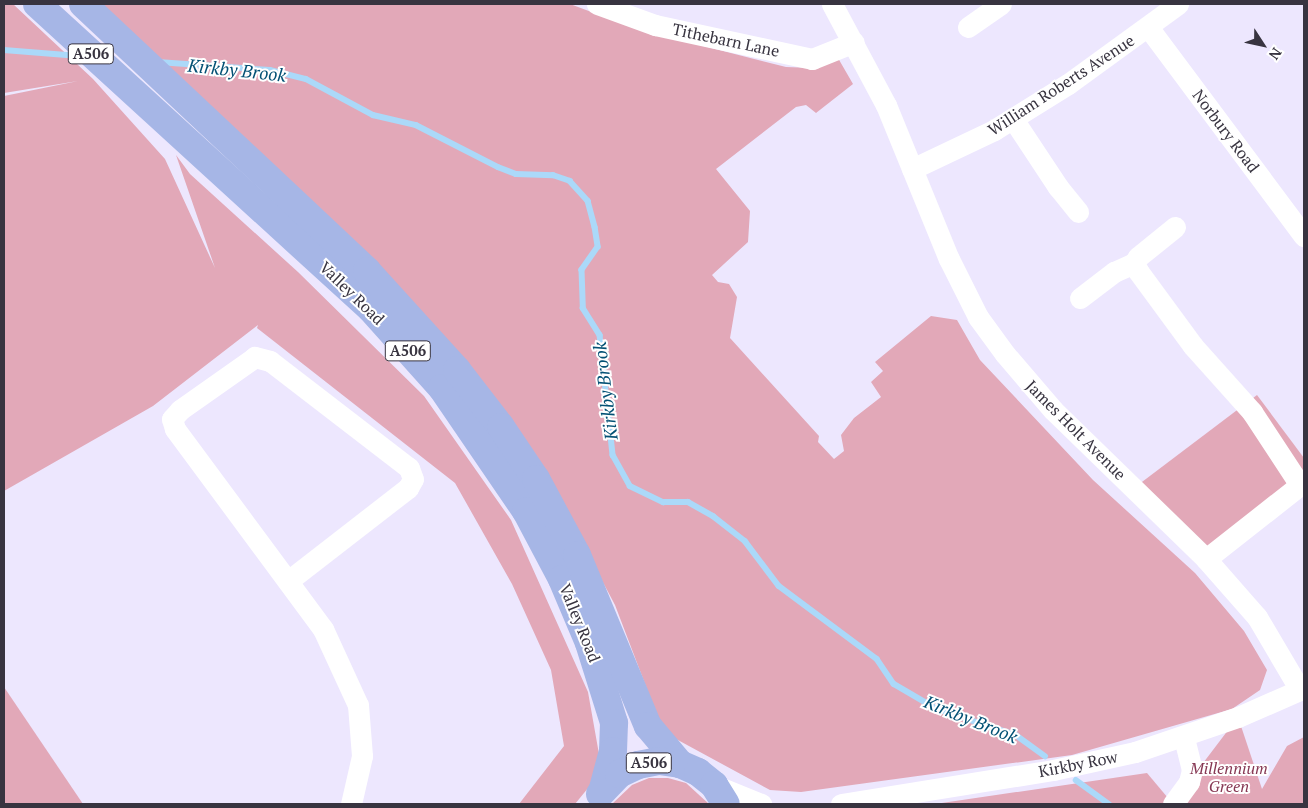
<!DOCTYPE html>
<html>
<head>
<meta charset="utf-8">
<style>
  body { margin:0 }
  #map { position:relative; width:1308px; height:808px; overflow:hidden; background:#ede7fe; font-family:"PT Serif",serif }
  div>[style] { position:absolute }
  .green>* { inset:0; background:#e2a8b8 }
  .stream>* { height:5.5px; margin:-2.75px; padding:0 2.75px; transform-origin:2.75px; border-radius:2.75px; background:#abd9f9 }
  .minor>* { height:21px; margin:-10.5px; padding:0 10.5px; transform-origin:10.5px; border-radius:10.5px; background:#fff }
  .major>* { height:28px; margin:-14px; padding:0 14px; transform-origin:14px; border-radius:14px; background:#a6b6e6 }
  span { translate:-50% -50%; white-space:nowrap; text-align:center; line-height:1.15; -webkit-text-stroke:4px #fff; paint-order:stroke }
  .shield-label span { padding:1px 4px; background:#fff; border:1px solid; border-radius:4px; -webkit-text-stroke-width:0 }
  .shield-label { font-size:15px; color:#383440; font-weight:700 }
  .street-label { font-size:16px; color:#383440 }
  .park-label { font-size:16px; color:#863753; font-style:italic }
  .water-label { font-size:18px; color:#045175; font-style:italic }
  .frame { position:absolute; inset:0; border:5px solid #383440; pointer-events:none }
  .north { position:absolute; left:1238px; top:20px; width:50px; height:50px; -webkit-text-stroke:4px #fff; paint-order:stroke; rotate:125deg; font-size:14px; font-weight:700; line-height:20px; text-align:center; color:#383440 }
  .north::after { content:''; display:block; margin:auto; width:18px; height:22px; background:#383440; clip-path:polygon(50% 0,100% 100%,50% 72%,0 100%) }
</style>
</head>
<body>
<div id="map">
  <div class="green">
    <div style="clip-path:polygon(4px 4px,13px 4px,93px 79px,165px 159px,215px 268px,176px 155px,190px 174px,298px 272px,424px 396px,511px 520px,588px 692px,602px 771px,575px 804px,519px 804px,564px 746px,551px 670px,512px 584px,455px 483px,257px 328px,258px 325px,153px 406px,4px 491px,4px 96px,78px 81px,4px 93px)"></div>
    <div style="clip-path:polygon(99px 4px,570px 4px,637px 29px,786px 67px,812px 68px,838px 58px,853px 84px,816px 113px,806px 105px,796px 107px,716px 169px,750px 211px,748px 242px,712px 275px,718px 282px,729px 284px,737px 297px,730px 338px,819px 436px,818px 442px,834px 459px,844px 451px,841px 435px,854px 418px,881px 397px,871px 382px,883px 371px,875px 362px,931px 316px,957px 320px,980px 360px,1093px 480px,1195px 573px,1244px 631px,1267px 670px,1260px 690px,1232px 709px,1072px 755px,801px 792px,770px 790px,676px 739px,658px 718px,615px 605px,571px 522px)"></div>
    <div style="clip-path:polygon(1257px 395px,1304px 458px,1304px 482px,1206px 559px,1134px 488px)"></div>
    <div style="clip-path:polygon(4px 687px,83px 804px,4px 804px)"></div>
    <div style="clip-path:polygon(1238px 717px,1262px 789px,1287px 746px,1304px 737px,1304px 804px,1172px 804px)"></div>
    <div style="clip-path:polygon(1147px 773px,1168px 798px,1163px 804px,935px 804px)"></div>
    <div style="clip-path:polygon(649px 778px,668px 778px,686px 783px,709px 804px,612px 804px,632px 785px)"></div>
  </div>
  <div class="stream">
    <div style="left:4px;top:50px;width:75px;rotate:4.6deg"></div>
    <div style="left:158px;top:62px;width:112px;rotate:4.1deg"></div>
    <div style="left:270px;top:70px;width:37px;rotate:14deg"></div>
    <div style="left:306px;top:79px;width:76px;rotate:28.2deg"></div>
    <div style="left:373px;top:115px;width:44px;rotate:13.1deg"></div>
    <div style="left:416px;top:125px;width:92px;rotate:27.1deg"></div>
    <div style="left:498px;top:167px;width:19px;rotate:21deg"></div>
    <div style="left:516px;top:174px;width:37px;rotate:2deg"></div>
    <div style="left:553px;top:175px;width:18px;rotate:19deg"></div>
    <div style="left:570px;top:181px;width:27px;rotate:48deg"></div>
    <div style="left:588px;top:201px;width:27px;rotate:75deg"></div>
    <div style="left:595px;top:227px;width:20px;rotate:81deg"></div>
    <div style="left:598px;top:247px;width:28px;rotate:125deg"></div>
    <div style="left:582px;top:270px;width:38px;rotate:88deg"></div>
    <div style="left:583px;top:308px;width:32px;rotate:58deg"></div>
    <div style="left:600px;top:335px;width:121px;rotate:83.8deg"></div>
    <div style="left:613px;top:455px;width:35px;rotate:61deg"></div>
    <div style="left:630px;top:486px;width:37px;rotate:26deg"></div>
    <div style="left:663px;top:502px;width:25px"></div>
    <div style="left:688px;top:502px;width:29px;rotate:29deg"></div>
    <div style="left:713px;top:516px;width:41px;rotate:38deg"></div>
    <div style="left:745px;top:541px;width:56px;rotate:52.9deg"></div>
    <div style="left:779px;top:586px;width:122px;rotate:36.7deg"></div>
    <div style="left:877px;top:659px;width:30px;rotate:56deg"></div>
    <div style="left:894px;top:684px;width:50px;rotate:30.2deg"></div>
    <div style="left:937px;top:709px;width:83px;rotate:18.2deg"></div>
    <div style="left:1016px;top:735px;width:36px;rotate:36deg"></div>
    <div style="left:1076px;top:780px;width:41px;rotate:36deg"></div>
  </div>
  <div class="minor">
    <div style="left:597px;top:4px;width:62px;rotate:19.9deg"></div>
    <div style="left:655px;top:25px;width:161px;rotate:12.2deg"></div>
    <div style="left:812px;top:59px;width:45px;rotate:-22deg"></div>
    <div style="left:832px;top:4px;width:115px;rotate:61.9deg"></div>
    <div style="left:886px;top:105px;width:166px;rotate:67.8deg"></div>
    <div style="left:949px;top:259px;width:65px;rotate:63.4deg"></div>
    <div style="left:978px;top:317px;width:46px;rotate:53.9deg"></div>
    <div style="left:1005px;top:354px;width:74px;rotate:49.4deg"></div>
    <div style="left:1053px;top:410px;width:214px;rotate:44.2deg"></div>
    <div style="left:1206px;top:559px;width:77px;rotate:48.7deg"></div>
    <div style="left:1257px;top:617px;width:85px;rotate:59.5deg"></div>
    <div style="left:968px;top:27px;width:40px;rotate:-34.9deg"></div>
    <div style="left:1148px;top:27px;width:261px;rotate:53.3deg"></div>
    <div style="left:1013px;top:119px;width:82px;rotate:56.5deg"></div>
    <div style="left:1058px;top:187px;width:32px;rotate:51deg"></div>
    <div style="left:912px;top:169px;width:91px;rotate:-25.4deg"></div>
    <div style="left:994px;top:130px;width:87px;rotate:-31.9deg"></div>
    <div style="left:1068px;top:84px;width:136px;rotate:-36deg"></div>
    <div style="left:1175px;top:227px;width:48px;rotate:141deg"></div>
    <div style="left:1138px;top:257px;width:7px;rotate:124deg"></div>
    <div style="left:1134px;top:263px;width:9px;rotate:63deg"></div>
    <div style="left:1138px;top:271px;width:93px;rotate:53.7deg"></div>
    <div style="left:1193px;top:346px;width:89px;rotate:48.2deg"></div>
    <div style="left:1252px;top:412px;width:87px;rotate:56.7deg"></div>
    <div style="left:1080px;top:298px;width:43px;rotate:-37.4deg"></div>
    <div style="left:1114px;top:272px;width:22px;rotate:-24deg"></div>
    <div style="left:1206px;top:559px;width:125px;rotate:-38.2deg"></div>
    <div style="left:288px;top:581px;width:152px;rotate:-37.8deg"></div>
    <div style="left:408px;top:488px;width:10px;rotate:-61deg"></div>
    <div style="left:413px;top:479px;width:12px;rotate:-110deg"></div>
    <div style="left:409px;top:468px;width:175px;rotate:-142.4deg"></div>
    <div style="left:270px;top:361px;width:16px;rotate:-165deg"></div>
    <div style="left:255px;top:357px;width:92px;rotate:144.8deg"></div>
    <div style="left:180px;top:410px;width:12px;rotate:132deg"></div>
    <div style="left:172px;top:419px;width:10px;rotate:73deg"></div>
    <div style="left:175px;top:429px;width:249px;rotate:53.5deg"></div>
    <div style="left:323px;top:629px;width:84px;rotate:65.3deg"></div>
    <div style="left:358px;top:705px;width:51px;rotate:85.5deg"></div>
    <div style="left:362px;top:756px;width:49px;rotate:102.9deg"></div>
    <div style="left:714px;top:785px;width:51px;rotate:22deg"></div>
    <div style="left:841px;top:804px;width:215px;rotate:-9.1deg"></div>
    <div style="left:1053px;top:770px;width:84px;rotate:-12.4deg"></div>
    <div style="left:1135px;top:752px;width:109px;rotate:-18.8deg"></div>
    <div style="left:1238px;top:717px;width:72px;rotate:-23.7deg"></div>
    <div style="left:1173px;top:804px;width:27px;rotate:-54deg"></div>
    <div style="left:1189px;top:782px;width:12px;rotate:-76deg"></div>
    <div style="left:1192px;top:770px;width:34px;rotate:-104deg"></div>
  </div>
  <div class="major">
    <div style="left:37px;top:4px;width:452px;rotate:42.4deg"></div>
    <div style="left:371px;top:309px;width:106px;rotate:48.1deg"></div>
    <div style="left:442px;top:388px;width:149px;rotate:55.7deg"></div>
    <div style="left:526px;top:511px;width:77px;rotate:62.1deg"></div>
    <div style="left:562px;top:579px;width:69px;rotate:67.1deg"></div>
    <div style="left:589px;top:643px;width:84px;rotate:72.6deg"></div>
    <div style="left:614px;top:723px;width:28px;rotate:92deg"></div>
    <div style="left:613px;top:751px;width:39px;rotate:105deg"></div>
    <div style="left:83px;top:4px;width:390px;rotate:43.2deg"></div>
    <div style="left:367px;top:271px;width:134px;rotate:47.7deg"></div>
    <div style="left:457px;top:370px;width:72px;rotate:52.3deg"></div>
    <div style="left:501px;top:427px;width:63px;rotate:56.1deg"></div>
    <div style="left:536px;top:479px;width:86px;rotate:61.7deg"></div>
    <div style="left:577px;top:555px;width:185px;rotate:67.5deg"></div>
    <div style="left:648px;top:726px;width:50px;rotate:49.9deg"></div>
    <div style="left:600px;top:794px;width:28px;rotate:-46deg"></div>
    <div style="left:619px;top:774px;width:21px;rotate:-25deg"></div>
    <div style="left:638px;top:765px;width:21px;rotate:-11deg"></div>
    <div style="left:659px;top:761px;width:21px;rotate:8deg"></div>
    <div style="left:680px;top:764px;width:20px;rotate:24deg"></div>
    <div style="left:698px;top:772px;width:21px;rotate:39deg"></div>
    <div style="left:714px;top:785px;width:22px;rotate:58deg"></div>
  </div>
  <div class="shield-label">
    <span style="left:91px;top:54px">A506</span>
    <span style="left:408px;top:351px">A506</span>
    <span style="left:649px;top:763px">A506</span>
  </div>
  <div class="street-label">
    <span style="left:726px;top:40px;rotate:12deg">Tithebarn Lane</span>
    <span style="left:1061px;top:85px;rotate:-33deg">William Roberts Avenue</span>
    <span style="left:1226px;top:131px;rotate:53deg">Norbury Road</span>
    <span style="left:352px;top:293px;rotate:44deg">Valley Road</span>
    <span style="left:1076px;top:430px;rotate:45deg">James Holt Avenue</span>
    <span style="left:580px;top:623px;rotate:68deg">Valley Road</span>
    <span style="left:1078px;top:764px;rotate:-11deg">Kirkby Row</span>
  </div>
  <div class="park-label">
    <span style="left:1229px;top:777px">Millennium<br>Green</span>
  </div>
  <div class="water-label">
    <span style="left:237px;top:70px;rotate:6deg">Kirkby Brook</span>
    <span style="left:605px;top:391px;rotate:-97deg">Kirkby Brook</span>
    <span style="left:971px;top:719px;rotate:22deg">Kirkby Brook</span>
  </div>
  <div class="frame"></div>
  <div class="north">N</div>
</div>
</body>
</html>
